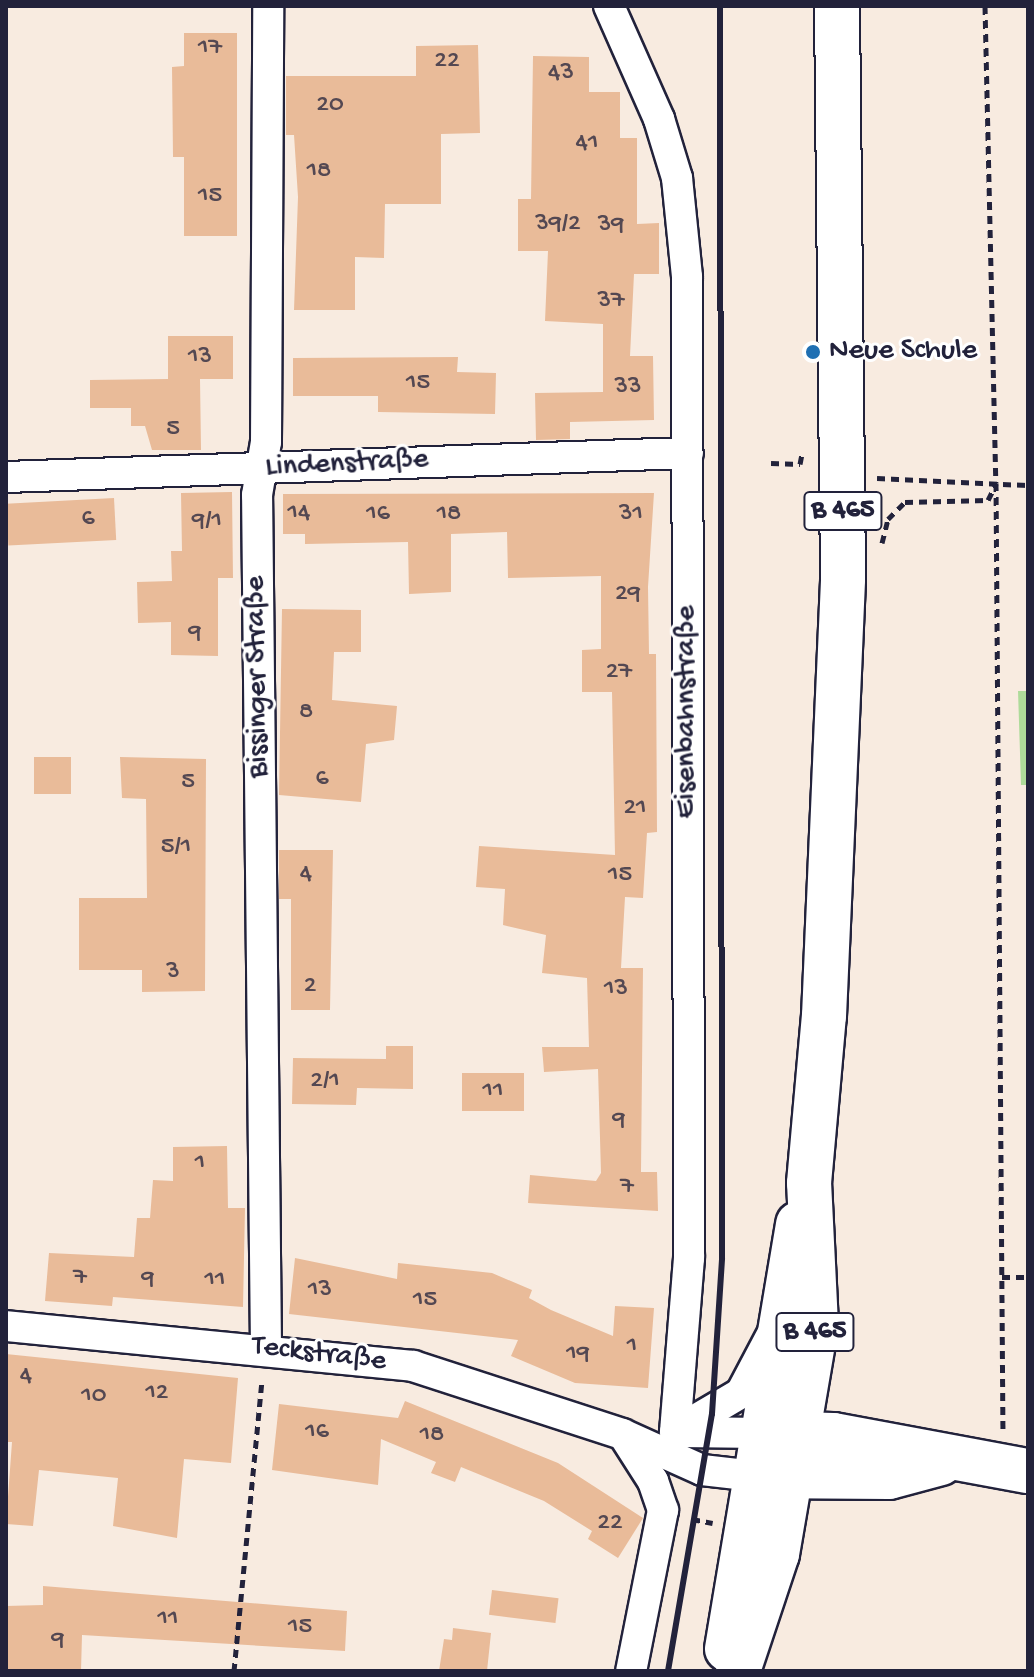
<!DOCTYPE html>
<html>
<head>
<meta charset="utf-8">
<style>
  body { margin:0 }
  #map { position:relative; width:1034px; height:1677px; overflow:hidden; background:#f8ebe0; font-family:"Gochi Hand",sans-serif }
  div>[style] { position:absolute }
  .green>* { inset:0; background:#aedb9a }
  .building>* { inset:0; background:#e9bb99; transform-origin:0 0 }
  .path>* { height:5px; margin-top:-2.5px; transform-origin:0; background:repeating-linear-gradient(90deg,#22223b 0 8px,transparent 0 14px) }
  .roads { filter:drop-shadow(2px 0 #22223b) drop-shadow(-2px 0 #22223b) drop-shadow(0 2px #22223b) drop-shadow(0 -2px #22223b) }
  .street>* { height:30px; margin:-15px; padding:0 15px; transform-origin:15px; border-radius:15px; background:#fff }
  .secondary>* { height:44px; margin:-22px; padding:0 22px; transform-origin:22px; border-radius:22px; background:#fff }
  .primary>* { height:44px; margin:-22px; padding:0 22px; transform-origin:22px; border-radius:22px; background:#fff }
  .rail>* { height:6px; margin:-3px; padding:0 3px; transform-origin:3px; border-radius:3px; background:#22223b }
  .dots>* { width:22px; height:22px; translate:-50% -50%; box-sizing:border-box; border:4px solid #fff; border-radius:50% }
  span { translate:-50% -50%; white-space:nowrap; text-align:center; line-height:1.15; -webkit-text-stroke:6px #fff; paint-order:stroke }
  .number-label { font-size:26px; color:#544852 }
  .number-label span { -webkit-text-stroke-width:0 }
  .shield-label span { padding:2px 6px; background:#fff; border:2px solid; border-radius:6px; -webkit-text-stroke-width:0 }
  .shield-label { font-size:28px; color:#22223b; font-weight:700 }
  .poi-label { font-size:30px; color:#22223b }
  .left { translate:0 -50%; text-align:left }
  .street-label { font-size:30px; color:#22223b }
  .frame { position:absolute; inset:0; border:8px solid #22223b; pointer-events:none }
</style>
</head>
<body>
<div id="map">
  <div class="green">
    <div style="clip-path:polygon(1018px 691px,1028px 691px,1028px 785px,1021px 785px)"></div>
    <div style="clip-path:polygon(1026px 837px,1028px 837px,1027px 1268px)"></div>
  </div>
  <div class="building">
    <div style="clip-path:polygon(184px 33px,237px 33px,237px 236px,184px 236px,184px 157px,173px 157px,172px 67px,184px 66px)"></div>
    <div style="clip-path:polygon(478px 45px,480px 133px,441px 134px,441px 204px,385px 204px,384px 258px,355px 257px,355px 310px,294px 310px,298px 197px,294px 135px,286px 135px,286px 76px,416px 76px,416px 46px)"></div>
    <div style="clip-path:polygon(533px 56px,589px 57px,589px 92px,620px 92px,620px 138px,637px 138px,637px 224px,659px 223px,659px 274px,634px 274px,630px 356px,653px 356px,654px 420px,570px 422px,570px 439px,536px 440px,535px 393px,603px 392px,603px 324px,545px 321px,548px 251px,518px 251px,518px 199px,531px 199px)"></div>
    <div style="clip-path:polygon(168px 336px,233px 336px,233px 379px,200px 379px,201px 450px,152px 450px,145px 426px,131px 426px,131px 408px,90px 408px,90px 380px,168px 379px)"></div>
    <div style="clip-path:polygon(458px 357px,457px 372px,496px 373px,495px 414px,378px 412px,378px 396px,293px 396px,293px 358px)"></div>
    <div style="clip-path:polygon(232px 492px,233px 578px,218px 578px,218px 656px,171px 655px,171px 622px,138px 623px,137px 582px,172px 581px,171px 551px,182px 551px,181px 493px)"></div>
    <div style="clip-path:polygon(654px 493px,648px 587px,649px 654px,656px 654px,657px 832px,647px 833px,643px 898px,625px 897px,621px 968px,643px 968px,641px 1172px,657px 1172px,658px 1211px,528px 1203px,530px 1175px,596px 1181px,601px 1173px,598px 1069px,544px 1072px,542px 1047px,589px 1047px,587px 978px,542px 973px,546px 935px,503px 925px,505px 889px,476px 887px,479px 846px,615px 855px,612px 692px,582px 692px,582px 650px,601px 649px,601px 576px,508px 578px,507px 532px,451px 534px,451px 592px,409px 594px,408px 542px,305px 544px,305px 534px,283px 534px,283px 494px)"></div>
    <div style="left:114px;top:498px;width:42px;height:108px;rotate:87deg"></div>
    <div style="clip-path:polygon(282px 609px,361px 610px,361px 652px,334px 652px,332px 700px,397px 706px,394px 740px,366px 744px,361px 802px,279px 795px)"></div>
    <div style="left:34px;top:757px;width:37px;height:37px"></div>
    <div style="clip-path:polygon(120px 757px,206px 759px,205px 991px,142px 992px,142px 970px,79px 970px,79px 898px,147px 898px,146px 799px,122px 798px)"></div>
    <div style="clip-path:polygon(279px 850px,333px 850px,330px 1010px,291px 1010px,291px 899px,279px 899px)"></div>
    <div style="clip-path:polygon(386px 1046px,413px 1046px,413px 1089px,357px 1088px,356px 1105px,292px 1104px,293px 1058px,386px 1059px)"></div>
    <div style="left:462px;top:1073px;width:62px;height:38px"></div>
    <div style="clip-path:polygon(227px 1146px,228px 1208px,245px 1208px,243px 1307px,113px 1297px,112px 1306px,45px 1301px,49px 1253px,134px 1257px,137px 1218px,150px 1218px,153px 1180px,173px 1181px,173px 1147px)"></div>
    <div style="clip-path:polygon(295px 1258px,397px 1279px,398px 1263px,492px 1273px,532px 1290px,529px 1298px,551px 1310px,613px 1336px,615px 1306px,654px 1308px,648px 1388px,575px 1383px,511px 1356px,518px 1340px,289px 1314px)"></div>
    <div style="clip-path:polygon(6px 1354px,238px 1378px,231px 1463px,184px 1459px,177px 1538px,113px 1526px,118px 1478px,39px 1470px,33px 1526px,6px 1524px,12px 1442px,6px 1442px)"></div>
    <div style="clip-path:polygon(405px 1401px,558px 1463px,643px 1518px,618px 1558px,588px 1539px,592px 1531px,544px 1501px,461px 1467px,455px 1482px,431px 1473px,436px 1462px,381px 1439px,378px 1485px,272px 1470px,279px 1404px,398px 1418px)"></div>
    <div style="clip-path:polygon(43px 1586px,347px 1611px,345px 1651px,82px 1635px,81px 1671px,6px 1671px,6px 1606px,43px 1605px)"></div>
    <div style="left:492px;top:1590px;width:67px;height:25px;rotate:7deg"></div>
    <div style="clip-path:polygon(453px 1628px,491px 1633px,487px 1671px,439px 1671px,444px 1639px,452px 1640px)"></div>
  </div>
  <div class="path">
    <div style="left:985px;top:6px;width:477px;rotate:88.7deg"></div>
    <div style="left:996px;top:483px;width:946px;rotate:89.58deg"></div>
    <div style="left:771px;top:463px;width:29px;rotate:2deg"></div>
    <div style="left:800px;top:464px;width:10px;rotate:-79deg"></div>
    <div style="left:877px;top:478px;width:151px;rotate:2.7deg"></div>
    <div style="left:882px;top:543px;width:25px;rotate:-76deg"></div>
    <div style="left:888px;top:519px;width:24px;rotate:-45deg"></div>
    <div style="left:905px;top:502px;width:83px;rotate:-1.4deg"></div>
    <div style="left:988px;top:500px;width:18px;rotate:-63deg"></div>
    <div style="left:1002px;top:1277px;width:26px"></div>
    <div style="left:692px;top:1519px;width:21px;rotate:11deg"></div>
    <div style="left:234px;top:1671px;width:291px;rotate:-84.5deg"></div>
  </div>
  <div class="roads">
    <div class="street">
      <div style="left:609px;top:6px;width:124px;rotate:66.1deg"></div>
      <div style="left:659px;top:119px;width:62px;rotate:73deg"></div>
      <div style="left:677px;top:178px;width:100px;rotate:84.2deg"></div>
      <div style="left:687px;top:277px;width:981px;rotate:89.88deg"></div>
      <div style="left:689px;top:1258px;width:175px;rotate:94.6deg"></div>
      <div style="left:6px;top:477px;width:682px;rotate:-2.02deg"></div>
      <div style="left:6px;top:1326px;width:409px;rotate:5.6deg"></div>
      <div style="left:413px;top:1366px;width:220px;rotate:18deg"></div>
      <div style="left:622px;top:1434px;width:88px;rotate:24.2deg"></div>
      <div style="left:702px;top:1470px;width:53px;rotate:6.5deg"></div>
      <div style="left:266px;top:1348px;width:853px;rotate:-90.6deg"></div>
      <div style="left:257px;top:495px;width:54px;rotate:-80.4deg"></div>
      <div style="left:266px;top:442px;width:436px;rotate:-89.7deg"></div>
      <div style="left:675px;top:1432px;width:77px;rotate:-30.6deg"></div>
      <div style="left:741px;top:1393px;width:64px;rotate:-62.2deg"></div>
      <div style="left:680px;top:1432px;width:83px;rotate:0.7deg"></div>
      <div style="left:626px;top:1439px;width:50px;rotate:57.3deg"></div>
      <div style="left:653px;top:1481px;width:31px;rotate:71deg"></div>
      <div style="left:663px;top:1510px;width:164px;rotate:101.2deg"></div>
    </div>
    <div class="secondary">
      <div style="left:763px;top:1433px;width:70px;rotate:1.6deg"></div>
      <div style="left:833px;top:1435px;width:198px;rotate:10.5deg"></div>
      <div style="left:755px;top:1476px;width:134px;rotate:0.4deg"></div>
      <div style="left:889px;top:1477px;width:54px;rotate:-15.1deg"></div>
    </div>
    <div class="primary">
      <div style="left:727px;top:1649px;width:431px;rotate:-80.5deg"></div>
      <div style="left:738px;top:1671px;width:123px;rotate:-71.6deg"></div>
      <div style="left:777px;top:1554px;width:232px;rotate:-80.3deg"></div>
      <div style="left:816px;top:1325px;width:142px;rotate:-92.8deg"></div>
      <div style="left:809px;top:1183px;width:168px;rotate:-84.9deg"></div>
      <div style="left:824px;top:1016px;width:437px;rotate:-87.5deg"></div>
      <div style="left:843px;top:579px;width:573px;rotate:-90.6deg"></div>
    </div>
  </div>
  <div class="rail">
    <div style="left:668px;top:1671px;width:261px;rotate:-80.3deg"></div>
    <div style="left:712px;top:1414px;width:156px;rotate:-86.3deg"></div>
    <div style="left:722px;top:1258px;width:1252px;rotate:-90.09deg"></div>
  </div>
  <div class="dots">
    <div style="left:813px;top:352px;background:#1f6fb2"></div>
  </div>
  <div class="number-label">
    <span style="left:210px;top:49px">17</span>
    <span style="left:447px;top:62px">22</span>
    <span style="left:561px;top:74px">43</span>
    <span style="left:330px;top:106px">20</span>
    <span style="left:587px;top:144px">41</span>
    <span style="left:319px;top:172px">18</span>
    <span style="left:210px;top:197px">15</span>
    <span style="left:558px;top:225px">39/2</span>
    <span style="left:611px;top:226px">39</span>
    <span style="left:611px;top:302px">37</span>
    <span style="left:200px;top:358px">13</span>
    <span style="left:418px;top:384px">15</span>
    <span style="left:628px;top:388px">33</span>
    <span style="left:173px;top:430px">5</span>
    <span style="left:299px;top:514px">14</span>
    <span style="left:378px;top:515px">16</span>
    <span style="left:449px;top:515px">18</span>
    <span style="left:631px;top:515px">31</span>
    <span style="left:88px;top:520px">6</span>
    <span style="left:207px;top:522px">9/1</span>
    <span style="left:628px;top:595px">29</span>
    <span style="left:195px;top:634px">9</span>
    <span style="left:619px;top:673px">27</span>
    <span style="left:306px;top:713px">8</span>
    <span style="left:322px;top:780px">6</span>
    <span style="left:188px;top:783px">5</span>
    <span style="left:635px;top:809px">21</span>
    <span style="left:176px;top:848px">5/1</span>
    <span style="left:306px;top:875px">4</span>
    <span style="left:620px;top:876px">15</span>
    <span style="left:173px;top:973px">3</span>
    <span style="left:310px;top:987px">2</span>
    <span style="left:616px;top:990px">13</span>
    <span style="left:325px;top:1082px">2/1</span>
    <span style="left:493px;top:1092px">11</span>
    <span style="left:619px;top:1121px">9</span>
    <span style="left:200px;top:1164px">1</span>
    <span style="left:627px;top:1188px">7</span>
    <span style="left:80px;top:1279px">7</span>
    <span style="left:148px;top:1280px">9</span>
    <span style="left:215px;top:1281px">11</span>
    <span style="left:320px;top:1291px">13</span>
    <span style="left:425px;top:1301px">15</span>
    <span style="left:632px;top:1347px">1</span>
    <span style="left:578px;top:1355px">19</span>
    <span style="left:26px;top:1377px">4</span>
    <span style="left:157px;top:1394px">12</span>
    <span style="left:94px;top:1397px">10</span>
    <span style="left:317px;top:1433px">16</span>
    <span style="left:432px;top:1436px">18</span>
    <span style="left:610px;top:1524px">22</span>
    <span style="left:168px;top:1620px">11</span>
    <span style="left:300px;top:1628px">15</span>
    <span style="left:58px;top:1641px">9</span>
  </div>
  <div class="shield-label">
    <span style="left:843px;top:511px">B 465</span>
    <span style="left:815px;top:1332px">B 465</span>
  </div>
  <div class="poi-label">
    <span class="left" style="left:829px;top:352px">Neue Schule</span>
  </div>
  <div class="street-label">
    <span style="left:347px;top:465px;rotate:-3deg">Lindenstraße</span>
    <span style="left:259px;top:677px;rotate:-91deg">Bissinger Straße</span>
    <span style="left:688px;top:712px;rotate:-90deg">Eisenbahnstraße</span>
    <span style="left:319px;top:1355px;rotate:7deg">Teckstraße</span>
  </div>
  <div class="frame"></div>
</div>
</body>
</html>
